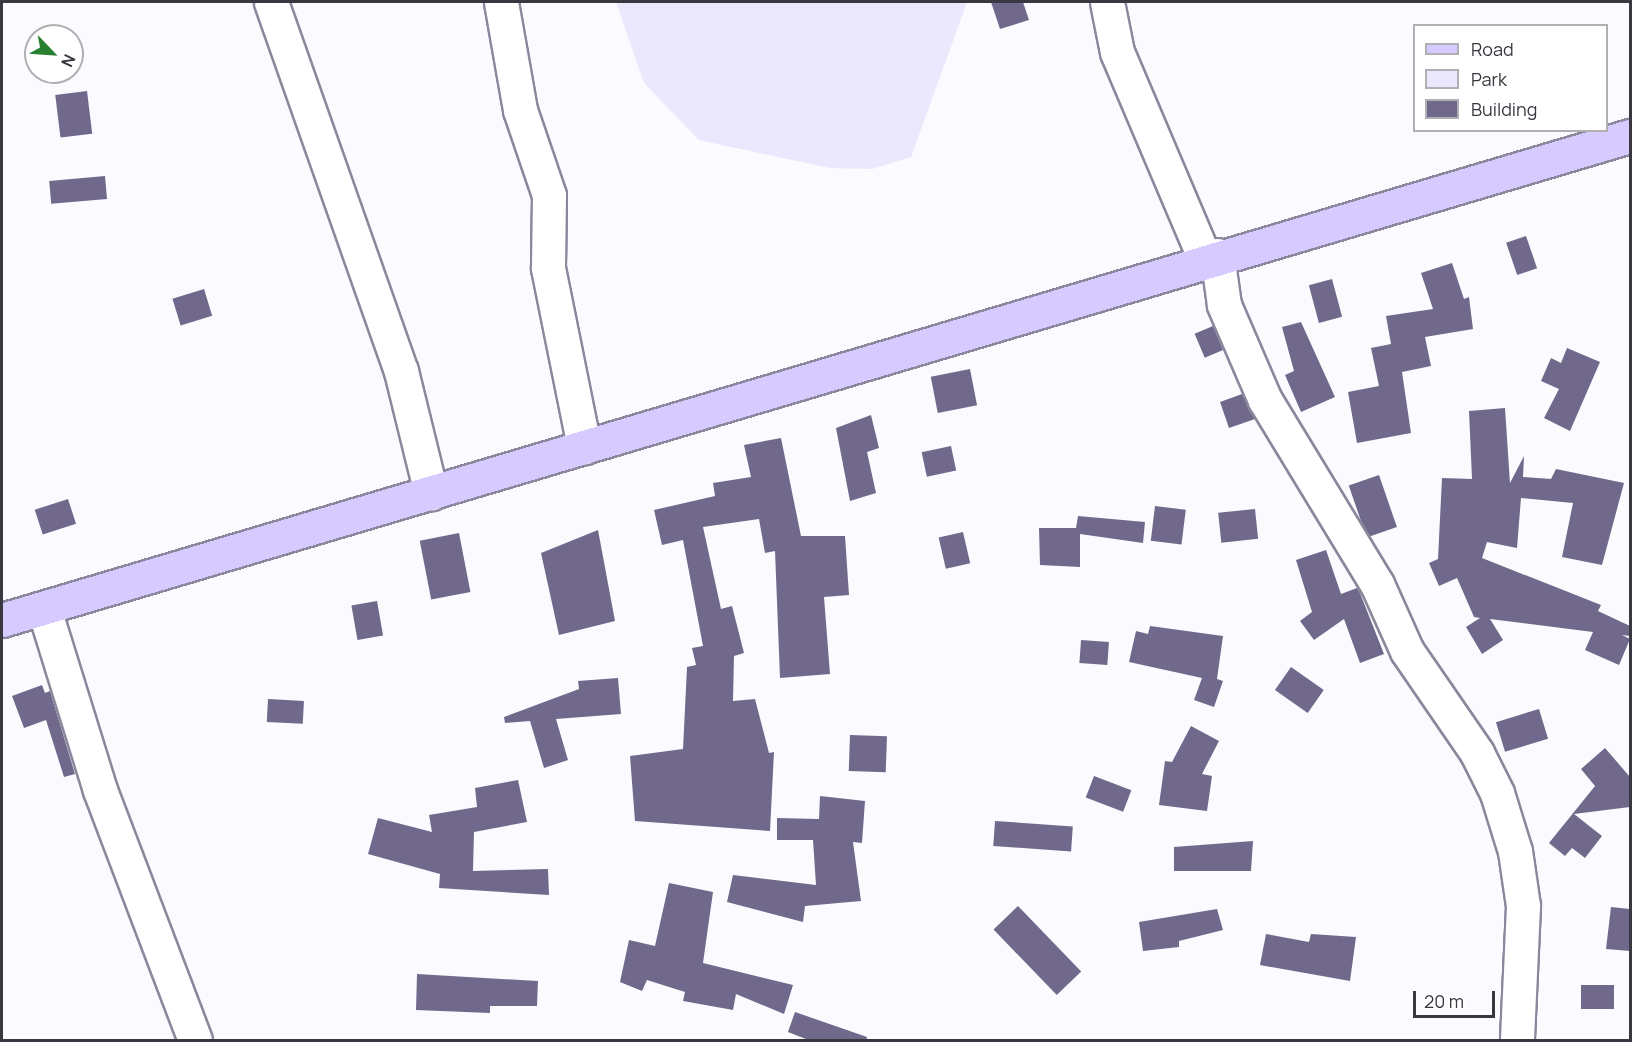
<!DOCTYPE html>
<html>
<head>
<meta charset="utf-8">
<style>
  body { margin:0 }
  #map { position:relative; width:1632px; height:1042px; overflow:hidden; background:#fbfafe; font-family:Manrope,sans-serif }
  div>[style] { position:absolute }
  .green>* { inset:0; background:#ebe7fd }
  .building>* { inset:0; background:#71698b; transform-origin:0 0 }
  .roads { filter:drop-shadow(2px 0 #8b879c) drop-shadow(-2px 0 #8b879c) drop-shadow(0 2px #8b879c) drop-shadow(0 -2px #8b879c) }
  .minor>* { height:33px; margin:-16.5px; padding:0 16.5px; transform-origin:16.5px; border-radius:16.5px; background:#fff }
  .primary>* { height:33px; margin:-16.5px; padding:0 16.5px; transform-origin:16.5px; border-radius:16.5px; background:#d6cafe }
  span { translate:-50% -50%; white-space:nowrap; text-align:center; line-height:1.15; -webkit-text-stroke:6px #fff; paint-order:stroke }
  .frame { position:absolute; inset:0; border:3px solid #393740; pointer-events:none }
  .legend { position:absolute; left:1413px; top:24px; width:195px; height:108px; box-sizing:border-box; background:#fff; border:2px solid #b0afb3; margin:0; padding:8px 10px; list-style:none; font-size:18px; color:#393740 }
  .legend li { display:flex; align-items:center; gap:12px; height:30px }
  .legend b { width:30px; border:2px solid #b0afb3 }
  .north { position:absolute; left:24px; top:24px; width:60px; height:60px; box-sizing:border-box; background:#fff; border:2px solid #b0afb3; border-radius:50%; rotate:115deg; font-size:16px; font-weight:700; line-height:24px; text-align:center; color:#393740 }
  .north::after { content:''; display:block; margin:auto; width:21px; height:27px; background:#288131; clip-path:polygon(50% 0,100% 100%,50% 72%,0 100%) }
  .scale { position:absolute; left:1413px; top:991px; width:82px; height:27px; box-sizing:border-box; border:3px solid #393740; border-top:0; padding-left:8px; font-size:18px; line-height:21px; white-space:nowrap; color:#393740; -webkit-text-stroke:4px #fff; paint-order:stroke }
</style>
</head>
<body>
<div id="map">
  <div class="green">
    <div style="clip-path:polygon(616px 2px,967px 2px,911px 157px,872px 169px,830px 168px,699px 140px,644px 83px)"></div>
  </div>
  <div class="building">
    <div style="clip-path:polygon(991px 2px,1023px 2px,1029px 20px,1000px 29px)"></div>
    <div style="left:87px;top:91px;width:43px;height:32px;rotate:83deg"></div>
    <div style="left:105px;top:176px;width:23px;height:56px;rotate:85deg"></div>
    <div style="left:1526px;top:236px;width:34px;height:21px;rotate:71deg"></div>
    <div style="clip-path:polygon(1452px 263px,1464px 299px,1469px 297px,1473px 329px,1425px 337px,1431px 366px,1402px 372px,1411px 433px,1357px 443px,1348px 392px,1379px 386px,1371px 348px,1391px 344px,1386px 316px,1433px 309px,1421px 273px)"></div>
    <div style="left:1332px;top:279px;width:39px;height:24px;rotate:75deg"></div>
    <div style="left:204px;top:289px;width:28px;height:33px;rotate:73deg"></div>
    <div style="clip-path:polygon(1301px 322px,1335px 397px,1301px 412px,1285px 375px,1294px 371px,1282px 327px)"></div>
    <div style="left:1213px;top:326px;width:26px;height:20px;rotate:67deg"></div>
    <div style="clip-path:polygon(1567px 348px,1600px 362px,1570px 431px,1544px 418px,1559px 389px,1541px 381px,1551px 358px,1561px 363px)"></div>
    <div style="left:970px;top:369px;width:37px;height:40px;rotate:79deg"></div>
    <div style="clip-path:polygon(1242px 394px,1255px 419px,1229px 428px,1220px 402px)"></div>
    <div style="clip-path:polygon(1505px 408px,1510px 483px,1524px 456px,1523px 477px,1551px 479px,1556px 469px,1624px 483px,1602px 565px,1562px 557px,1573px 503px,1521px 498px,1517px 548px,1487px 542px,1482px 558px,1601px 605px,1598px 611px,1630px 626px,1630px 636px,1622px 635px,1630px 639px,1619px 665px,1585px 650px,1593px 632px,1490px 619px,1503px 640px,1482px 654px,1466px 627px,1480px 618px,1474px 617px,1457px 578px,1439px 586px,1429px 563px,1438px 559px,1442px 478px,1472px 479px,1469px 411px)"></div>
    <div style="clip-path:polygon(871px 415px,879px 448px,867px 452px,876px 493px,850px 501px,836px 428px)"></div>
    <div style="clip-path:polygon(781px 438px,801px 536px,845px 536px,849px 595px,824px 597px,830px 674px,780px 678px,775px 551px,765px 553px,759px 519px,703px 527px,721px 609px,732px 606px,744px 653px,734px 656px,733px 701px,755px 699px,769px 753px,774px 752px,770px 831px,635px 821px,630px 756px,683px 749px,687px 667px,696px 665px,692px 648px,703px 646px,683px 540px,662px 545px,654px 510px,715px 496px,713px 483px,751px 477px,744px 445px)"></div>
    <div style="left:951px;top:446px;width:25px;height:30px;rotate:78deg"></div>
    <div style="left:1379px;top:475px;width:55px;height:32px;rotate:71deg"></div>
    <div style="left:68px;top:499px;width:26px;height:35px;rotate:72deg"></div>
    <div style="left:1155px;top:506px;width:31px;height:35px;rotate:7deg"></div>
    <div style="left:1255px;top:509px;width:30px;height:37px;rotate:84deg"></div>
    <div style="clip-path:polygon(1078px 516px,1145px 522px,1143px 543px,1080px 534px,1080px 567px,1040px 565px,1039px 528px,1076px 528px)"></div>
    <div style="clip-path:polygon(598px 530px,615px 621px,559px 635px,541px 553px)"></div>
    <div style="left:963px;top:532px;width:32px;height:25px;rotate:77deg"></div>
    <div style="left:459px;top:533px;width:60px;height:40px;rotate:79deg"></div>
    <div style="clip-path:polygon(1326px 550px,1341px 594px,1357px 588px,1360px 593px,1384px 654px,1360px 663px,1344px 619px,1314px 640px,1300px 621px,1312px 612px,1296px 560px)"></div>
    <div style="left:377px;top:601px;width:35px;height:26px;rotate:80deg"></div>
    <div style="clip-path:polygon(1150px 626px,1223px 636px,1217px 679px,1223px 681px,1214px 707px,1194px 700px,1202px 678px,1129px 662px,1136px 631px,1148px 634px)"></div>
    <div style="left:1081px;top:640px;width:28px;height:23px;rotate:4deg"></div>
    <div style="left:1291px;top:667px;width:40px;height:28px;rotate:35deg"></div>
    <div style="clip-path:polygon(618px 678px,621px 714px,556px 719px,568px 760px,544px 768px,530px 721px,505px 723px,504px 717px,579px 689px,578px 681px)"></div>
    <div style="clip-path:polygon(42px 685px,45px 693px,50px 691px,75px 774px,64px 777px,46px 720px,24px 728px,12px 696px)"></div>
    <div style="left:268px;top:699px;width:36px;height:23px;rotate:3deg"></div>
    <div style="left:1539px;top:709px;width:31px;height:45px;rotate:73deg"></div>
    <div style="clip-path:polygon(1191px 726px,1219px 741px,1202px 774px,1212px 776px,1207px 811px,1159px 805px,1165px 761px,1172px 762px)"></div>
    <div style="left:850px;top:735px;width:37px;height:36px;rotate:2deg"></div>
    <div style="clip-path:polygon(1605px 748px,1630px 777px,1630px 807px,1574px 814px,1602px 836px,1585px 858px,1572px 848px,1565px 856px,1549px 843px,1595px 786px,1581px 769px)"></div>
    <div style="left:1094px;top:776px;width:40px;height:23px;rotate:21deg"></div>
    <div style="clip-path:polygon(518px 780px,527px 822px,474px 832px,473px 871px,548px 869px,549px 895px,439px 888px,440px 874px,368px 854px,378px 818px,432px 832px,429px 815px,477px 807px,475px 788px)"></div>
    <div style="clip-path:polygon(820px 796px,865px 801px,862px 843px,853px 842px,861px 901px,805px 906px,803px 922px,727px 902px,733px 875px,816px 885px,813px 840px,777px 840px,777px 818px,819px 819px)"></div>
    <div style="left:995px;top:821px;width:78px;height:25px;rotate:4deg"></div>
    <div style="clip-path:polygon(1253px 841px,1251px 871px,1174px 871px,1174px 847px)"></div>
    <div style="clip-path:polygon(669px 883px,713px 892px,703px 963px,793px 985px,784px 1014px,736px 994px,733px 1010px,683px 1001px,685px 992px,647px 980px,642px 991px,620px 982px,629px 940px,655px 946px)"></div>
    <div style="left:1018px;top:906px;width:91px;height:34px;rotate:46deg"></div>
    <div style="clip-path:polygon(1611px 907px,1630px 909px,1630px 951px,1606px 949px)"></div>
    <div style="clip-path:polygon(1217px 909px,1223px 930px,1179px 941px,1179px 947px,1143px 951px,1139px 922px)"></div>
    <div style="clip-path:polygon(1266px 934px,1309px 942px,1311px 934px,1356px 937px,1350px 981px,1260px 965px)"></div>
    <div style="clip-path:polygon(417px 974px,538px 981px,537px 1006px,490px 1006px,490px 1013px,416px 1010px)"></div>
    <div style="left:1614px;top:985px;width:24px;height:33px;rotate:90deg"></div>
    <div style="clip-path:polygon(795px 1012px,867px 1037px,866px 1041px,811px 1041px,788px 1032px)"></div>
  </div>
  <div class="roads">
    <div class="minor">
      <div style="left:271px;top:2px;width:391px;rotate:70.6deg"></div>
      <div style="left:401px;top:371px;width:126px;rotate:76.2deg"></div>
      <div style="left:501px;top:2px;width:110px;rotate:80deg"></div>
      <div style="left:520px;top:110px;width:90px;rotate:71.2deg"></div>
      <div style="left:549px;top:195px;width:73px;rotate:90.8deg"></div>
      <div style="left:548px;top:268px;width:183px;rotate:78.6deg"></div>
      <div style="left:1107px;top:2px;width:51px;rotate:78.7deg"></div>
      <div style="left:1117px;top:52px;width:225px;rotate:67deg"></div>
      <div style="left:1217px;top:255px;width:50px;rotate:82deg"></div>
      <div style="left:1224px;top:305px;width:103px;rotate:66.7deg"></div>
      <div style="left:1265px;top:400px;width:215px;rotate:58.7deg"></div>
      <div style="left:1377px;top:584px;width:73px;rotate:65.9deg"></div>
      <div style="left:1407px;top:651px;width:124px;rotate:55.5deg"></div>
      <div style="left:1477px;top:753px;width:45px;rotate:63.4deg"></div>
      <div style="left:1497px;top:793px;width:61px;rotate:72.8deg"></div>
      <div style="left:1515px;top:851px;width:56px;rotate:81.7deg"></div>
      <div style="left:1523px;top:906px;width:134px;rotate:92.6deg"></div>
      <div style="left:44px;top:609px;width:189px;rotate:72.8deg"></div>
      <div style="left:100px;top:790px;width:267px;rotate:69.2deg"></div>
    </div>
    <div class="primary">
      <div style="left:2px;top:620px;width:1698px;rotate:-16.56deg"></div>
    </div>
  </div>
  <div class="frame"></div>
  <ul class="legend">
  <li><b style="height:8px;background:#d6cafe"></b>Road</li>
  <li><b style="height:16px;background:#ebe7fd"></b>Park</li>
  <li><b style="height:16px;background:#71698b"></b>Building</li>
  </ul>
  <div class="north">N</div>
  <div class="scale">20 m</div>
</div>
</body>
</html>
